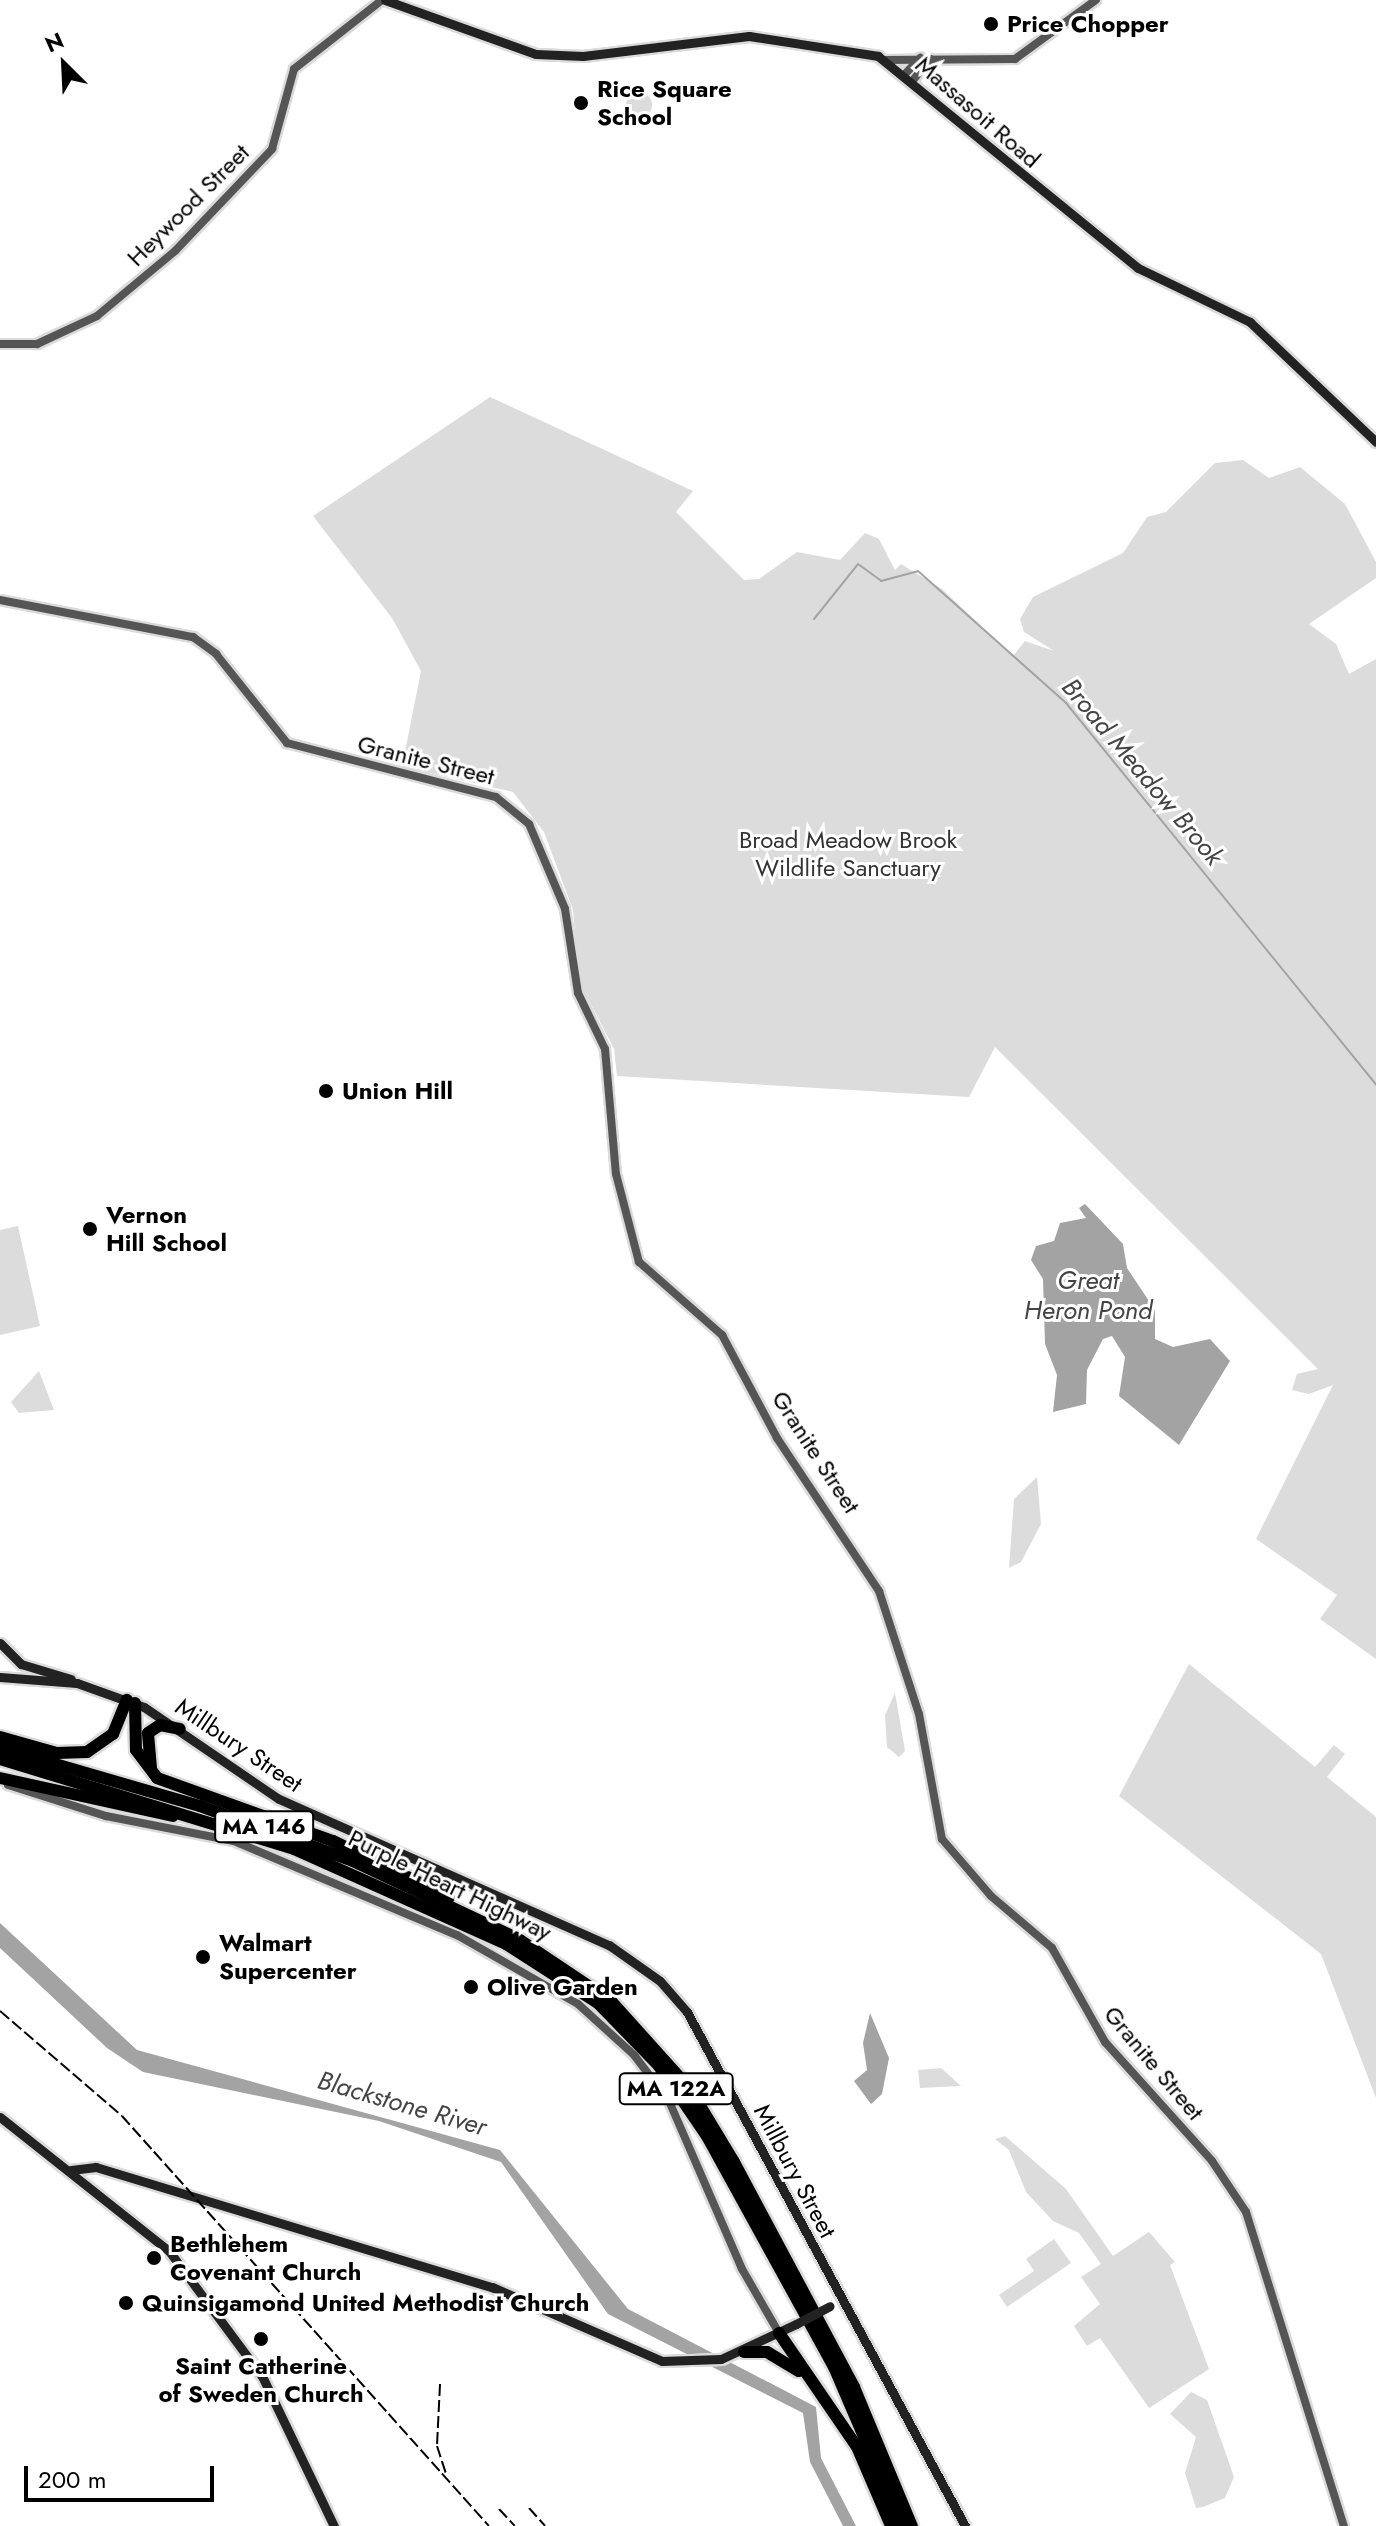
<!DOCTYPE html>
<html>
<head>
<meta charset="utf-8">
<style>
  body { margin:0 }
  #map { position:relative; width:1376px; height:2526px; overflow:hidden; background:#fff; font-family:Jost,sans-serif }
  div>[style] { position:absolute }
  .green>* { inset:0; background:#dcdcdc }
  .round { border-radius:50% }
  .water>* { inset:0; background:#a3a3a3 }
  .stream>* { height:2px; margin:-1px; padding:0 1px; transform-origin:1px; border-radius:1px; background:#a3a3a3 }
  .roads { filter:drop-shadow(2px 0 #dbdbdb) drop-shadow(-2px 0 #dbdbdb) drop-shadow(0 2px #dbdbdb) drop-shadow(0 -2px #dbdbdb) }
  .tertiary>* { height:8px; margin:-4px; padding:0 4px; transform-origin:4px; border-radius:4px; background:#555 }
  .secondary>* { height:9px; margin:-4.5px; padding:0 4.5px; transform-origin:4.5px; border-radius:4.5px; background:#222 }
  .motorway>* { height:12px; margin:-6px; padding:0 6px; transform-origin:6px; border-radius:6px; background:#000 }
  .rail>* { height:2px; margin-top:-1px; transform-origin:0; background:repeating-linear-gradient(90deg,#000 0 12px,transparent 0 16px) }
  .secondary-bridge>* { height:9px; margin:-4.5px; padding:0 4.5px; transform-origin:4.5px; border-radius:4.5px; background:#222 }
  .dots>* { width:22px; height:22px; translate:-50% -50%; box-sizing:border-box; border:4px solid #fff; border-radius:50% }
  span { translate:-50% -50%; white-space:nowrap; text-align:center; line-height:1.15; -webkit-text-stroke:6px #fff; paint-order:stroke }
  .shield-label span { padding:2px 6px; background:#fff; border:2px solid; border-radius:6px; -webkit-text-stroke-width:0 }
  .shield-label { font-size:22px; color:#000; font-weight:700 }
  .poi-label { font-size:24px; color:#000; font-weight:700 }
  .left { translate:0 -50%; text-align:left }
  .street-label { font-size:24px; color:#000 }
  .park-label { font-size:24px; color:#333 }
  .water-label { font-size:26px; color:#444; font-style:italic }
  .north { position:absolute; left:24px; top:24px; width:80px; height:80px; -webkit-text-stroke:6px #fff; paint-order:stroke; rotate:336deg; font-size:22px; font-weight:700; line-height:32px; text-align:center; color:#000 }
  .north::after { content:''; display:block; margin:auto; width:28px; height:36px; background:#000; clip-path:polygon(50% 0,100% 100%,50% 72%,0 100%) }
  .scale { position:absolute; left:24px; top:2466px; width:190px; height:36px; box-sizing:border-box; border:4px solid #000; border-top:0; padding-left:10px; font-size:24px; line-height:28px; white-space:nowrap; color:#000; -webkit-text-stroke:6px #fff; paint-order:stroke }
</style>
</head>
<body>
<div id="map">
  <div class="green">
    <div class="round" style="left:626px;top:92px;width:26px;height:26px"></div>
    <div style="clip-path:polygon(490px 397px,693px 491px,676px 512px,744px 580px,759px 579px,797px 552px,840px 560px,865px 533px,879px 539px,895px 570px,901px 564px,942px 589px,1013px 656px,1025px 641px,1054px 651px,1024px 632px,1020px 619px,1033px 597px,1123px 553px,1147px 517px,1166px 512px,1215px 463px,1243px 460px,1269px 478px,1300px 467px,1345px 504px,1376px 562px,1376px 578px,1309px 624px,1336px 644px,1349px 674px,1376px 659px,1376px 1659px,1320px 1619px,1337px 1595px,1256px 1539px,1333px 1385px,1309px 1394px,1292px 1390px,1297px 1374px,1318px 1369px,995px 1047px,969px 1097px,617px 1076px,614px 1049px,579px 981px,573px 910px,544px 832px,513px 792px,402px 767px,421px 671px,392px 618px,313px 516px)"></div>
    <div style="clip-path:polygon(18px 1226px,40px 1326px,0 1335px,0 1230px)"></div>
    <div style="clip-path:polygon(39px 1371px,54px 1410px,19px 1413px,11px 1402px)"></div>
    <div style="clip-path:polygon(1037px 1477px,1041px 1524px,1021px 1562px,1009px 1568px,1014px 1499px)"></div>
    <div style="clip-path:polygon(1189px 1664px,1315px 1767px,1334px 1745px,1345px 1754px,1327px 1777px,1376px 1817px,1376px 2098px,1321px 1954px,1119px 1796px)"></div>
    <div style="clip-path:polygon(895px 1693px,905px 1751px,899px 1757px,887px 1747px,885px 1715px)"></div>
    <div style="clip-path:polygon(941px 2068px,961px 2086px,920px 2088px,918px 2070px)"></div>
    <div style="clip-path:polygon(1005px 2136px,1066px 2189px,1113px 2256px,1149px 2232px,1175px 2262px,1170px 2265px,1209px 2369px,1149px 2408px,1100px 2338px,1087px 2346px,1074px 2326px,1100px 2304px,1081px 2277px,1101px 2264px,1079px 2233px,1053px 2221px,1026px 2192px,1009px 2150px,995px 2139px)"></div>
    <div style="clip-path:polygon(1054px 2239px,1071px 2263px,1007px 2307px,999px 2295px,1034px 2271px,1026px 2259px)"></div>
    <div style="clip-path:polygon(1191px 2392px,1207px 2400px,1234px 2477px,1225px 2498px,1203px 2507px,1196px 2508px,1185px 2473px,1196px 2437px,1170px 2414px)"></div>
  </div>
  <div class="water">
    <div style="clip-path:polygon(1085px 1204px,1123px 1244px,1127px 1268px,1155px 1310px,1155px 1339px,1173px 1347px,1210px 1339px,1230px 1361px,1179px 1445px,1119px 1396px,1125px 1357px,1112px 1336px,1103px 1339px,1087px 1370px,1086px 1404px,1053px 1412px,1057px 1375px,1045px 1344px,1043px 1279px,1031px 1260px,1036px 1246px,1054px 1241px,1060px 1223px,1086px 1218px,1079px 1208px)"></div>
    <div style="clip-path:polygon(0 1923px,137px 2050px,500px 2150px,628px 2309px,816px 2407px,821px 2458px,856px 2526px,843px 2526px,810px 2462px,803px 2413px,608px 2314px,501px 2162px,379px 2121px,143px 2072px,107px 2048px,0 1948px)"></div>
    <div style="clip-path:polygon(870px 2013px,889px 2058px,882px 2094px,871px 2104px,854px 2081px,867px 2070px,863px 2043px)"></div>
  </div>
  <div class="stream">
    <div style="left:814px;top:619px;width:70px;rotate:-51.3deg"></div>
    <div style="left:858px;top:564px;width:29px;rotate:36deg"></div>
    <div style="left:881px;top:581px;width:38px;rotate:-15deg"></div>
    <div style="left:918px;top:571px;width:198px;rotate:41.7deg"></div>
    <div style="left:1066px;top:703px;width:492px;rotate:50.9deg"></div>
  </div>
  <div class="roads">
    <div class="tertiary">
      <div style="left:884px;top:60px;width:131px;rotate:-0.4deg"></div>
      <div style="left:1015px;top:59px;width:100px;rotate:-36.1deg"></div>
      <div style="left:906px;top:73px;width:21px;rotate:-47deg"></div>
      <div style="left:914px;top:79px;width:26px;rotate:-51deg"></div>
      <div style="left:0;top:344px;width:37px"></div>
      <div style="left:37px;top:344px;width:66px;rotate:-25deg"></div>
      <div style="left:97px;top:316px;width:102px;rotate:-39.8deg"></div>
      <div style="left:175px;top:251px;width:141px;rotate:-46.4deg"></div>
      <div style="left:272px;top:149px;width:83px;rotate:-74.6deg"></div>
      <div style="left:294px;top:69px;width:112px;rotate:-38.1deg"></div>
      <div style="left:0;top:600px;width:197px;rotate:10.9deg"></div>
      <div style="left:193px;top:637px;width:29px;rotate:36deg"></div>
      <div style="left:216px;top:654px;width:114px;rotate:51.4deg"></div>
      <div style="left:287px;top:743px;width:216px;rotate:14.5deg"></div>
      <div style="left:496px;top:797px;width:43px;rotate:39.3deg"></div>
      <div style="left:529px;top:824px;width:92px;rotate:67deg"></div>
      <div style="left:565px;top:909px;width:85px;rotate:81.2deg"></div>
      <div style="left:578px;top:993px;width:62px;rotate:64.3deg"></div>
      <div style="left:605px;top:1049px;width:125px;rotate:85deg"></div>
      <div style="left:616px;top:1174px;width:91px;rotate:75.4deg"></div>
      <div style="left:639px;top:1262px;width:111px;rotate:41.3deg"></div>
      <div style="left:722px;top:1335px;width:117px;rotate:61.9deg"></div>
      <div style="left:777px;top:1438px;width:184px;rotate:56.3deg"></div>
      <div style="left:879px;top:1591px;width:129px;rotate:72deg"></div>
      <div style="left:919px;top:1714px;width:127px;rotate:79.6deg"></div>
      <div style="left:942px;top:1839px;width:75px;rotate:49.3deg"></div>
      <div style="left:991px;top:1896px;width:80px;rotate:40.4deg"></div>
      <div style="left:1052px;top:1948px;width:108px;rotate:60.6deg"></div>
      <div style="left:1105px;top:2042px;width:160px;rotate:48deg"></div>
      <div style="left:1212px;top:2161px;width:61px;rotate:56.3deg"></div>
      <div style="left:1246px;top:2212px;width:329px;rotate:72.7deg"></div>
      <div style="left:8px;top:1785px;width:103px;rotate:17.6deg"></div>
      <div style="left:106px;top:1816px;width:130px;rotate:11.1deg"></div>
      <div style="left:234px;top:1841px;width:242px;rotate:22.9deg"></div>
      <div style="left:457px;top:1935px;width:139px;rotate:29.7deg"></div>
      <div style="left:578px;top:2004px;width:76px;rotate:42.3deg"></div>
      <div style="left:634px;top:2055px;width:58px;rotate:52.7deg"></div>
      <div style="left:669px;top:2101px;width:183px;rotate:66.5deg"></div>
      <div style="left:742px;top:2269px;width:74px;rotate:60deg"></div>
    </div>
    <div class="secondary">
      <div style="left:385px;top:0;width:160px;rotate:19.7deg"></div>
      <div style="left:536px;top:54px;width:47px;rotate:2.4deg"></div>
      <div style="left:583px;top:56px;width:167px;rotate:-6.9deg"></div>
      <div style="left:749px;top:36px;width:131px;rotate:8.8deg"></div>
      <div style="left:878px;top:56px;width:335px;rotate:39.2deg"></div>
      <div style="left:1138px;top:268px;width:124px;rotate:25.7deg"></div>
      <div style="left:1250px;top:322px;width:174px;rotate:43.6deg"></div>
      <div style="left:0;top:1643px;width:30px;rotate:45deg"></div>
      <div style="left:21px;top:1664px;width:52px;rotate:16.7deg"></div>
      <div style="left:0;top:1677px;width:77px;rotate:4.5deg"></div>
      <div style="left:77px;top:1683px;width:71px;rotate:19.7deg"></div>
      <div style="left:144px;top:1707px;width:163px;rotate:34.3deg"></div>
      <div style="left:279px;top:1799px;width:361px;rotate:23.9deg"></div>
      <div style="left:609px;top:1945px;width:62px;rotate:35.2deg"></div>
      <div style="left:660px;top:1981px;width:41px;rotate:48.9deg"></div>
      <div style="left:687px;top:2012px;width:584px;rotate:61.59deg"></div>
      <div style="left:0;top:2117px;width:216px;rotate:38.4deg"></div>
      <div style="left:169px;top:2251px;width:156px;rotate:53.4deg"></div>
      <div style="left:262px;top:2376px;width:166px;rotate:64.4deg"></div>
      <div style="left:71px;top:2170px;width:25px;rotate:-7deg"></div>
      <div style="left:96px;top:2167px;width:414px;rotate:16.9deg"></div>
      <div style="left:492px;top:2287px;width:185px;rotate:23.5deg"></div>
      <div style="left:662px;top:2361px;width:59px;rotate:-1.9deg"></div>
      <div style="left:721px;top:2359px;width:83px;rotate:-25deg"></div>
    </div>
    <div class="motorway">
      <div style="left:135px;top:1703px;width:47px;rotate:88.8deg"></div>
      <div style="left:136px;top:1750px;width:35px;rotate:53deg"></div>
      <div style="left:157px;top:1778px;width:187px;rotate:19.7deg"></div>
      <div style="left:333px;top:1841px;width:129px;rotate:25.8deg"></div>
      <div style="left:0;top:1737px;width:59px;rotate:15.7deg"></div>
      <div style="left:57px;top:1753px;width:30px;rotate:-2deg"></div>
      <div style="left:87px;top:1752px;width:32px;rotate:-35deg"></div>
      <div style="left:113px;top:1734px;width:37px;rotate:-68deg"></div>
      <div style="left:0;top:1748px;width:208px;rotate:16.2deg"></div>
      <div style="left:200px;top:1806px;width:163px;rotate:19.8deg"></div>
      <div style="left:353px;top:1861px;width:181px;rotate:25.2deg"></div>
      <div style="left:517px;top:1938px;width:113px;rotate:33.8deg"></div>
      <div style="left:611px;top:2001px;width:118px;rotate:48.1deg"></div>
      <div style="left:690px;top:2089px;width:85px;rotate:58.9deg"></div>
      <div style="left:734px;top:2162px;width:255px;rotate:61.9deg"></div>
      <div style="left:854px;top:2387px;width:151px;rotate:67.4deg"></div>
      <div style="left:0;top:1759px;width:307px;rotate:17deg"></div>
      <div style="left:294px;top:1849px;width:232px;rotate:24.1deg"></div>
      <div style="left:506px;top:1944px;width:109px;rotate:32.7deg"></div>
      <div style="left:598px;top:2003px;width:88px;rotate:45.9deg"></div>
      <div style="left:659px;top:2066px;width:85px;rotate:55.6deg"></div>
      <div style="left:707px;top:2136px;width:264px;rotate:61.2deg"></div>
      <div style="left:834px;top:2367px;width:173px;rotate:66.8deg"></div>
      <div style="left:151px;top:1768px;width:35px;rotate:-95deg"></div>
      <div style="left:148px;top:1733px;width:14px;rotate:-34deg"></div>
      <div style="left:160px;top:1725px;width:20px;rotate:11deg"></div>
      <div style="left:0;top:1778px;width:177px;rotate:12.4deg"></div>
      <div style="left:779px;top:2333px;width:138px;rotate:55.6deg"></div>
      <div style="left:857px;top:2447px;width:86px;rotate:66.7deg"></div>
      <div style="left:744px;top:2352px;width:23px"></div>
      <div style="left:767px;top:2352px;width:37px;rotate:31deg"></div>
    </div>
  </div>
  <div class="rail">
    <div style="left:0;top:2011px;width:161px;rotate:40.7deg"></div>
    <div style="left:122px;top:2116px;width:550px;rotate:48.17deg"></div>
    <div style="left:440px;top:2384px;width:62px;rotate:92.8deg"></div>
    <div style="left:437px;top:2446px;width:28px;rotate:72deg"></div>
    <div style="left:529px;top:2508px;width:24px;rotate:48deg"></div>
    <div style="left:499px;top:2509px;width:23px;rotate:47deg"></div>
  </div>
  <div class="secondary-bridge">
    <div style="left:796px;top:2324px;width:38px;rotate:-28deg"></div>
  </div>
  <div class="dots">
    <div style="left:991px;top:24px;background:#000"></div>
    <div style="left:581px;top:103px;background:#000"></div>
    <div style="left:326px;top:1091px;background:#000"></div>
    <div style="left:90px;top:1229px;background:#000"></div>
    <div style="left:203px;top:1957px;background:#000"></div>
    <div style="left:471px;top:1987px;background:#000"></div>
    <div style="left:154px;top:2258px;background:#000"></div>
    <div style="left:126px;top:2303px;background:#000"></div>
    <div style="left:261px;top:2339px;background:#000"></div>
  </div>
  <div class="shield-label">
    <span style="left:264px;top:1827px">MA 146</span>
    <span style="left:676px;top:2089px">MA 122A</span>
  </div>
  <div class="poi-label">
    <span class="left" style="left:1007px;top:24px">Price Chopper</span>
    <span class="left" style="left:597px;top:103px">Rice Square<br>School</span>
    <span class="left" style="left:342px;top:1091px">Union Hill</span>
    <span class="left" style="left:106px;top:1229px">Vernon<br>Hill School</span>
    <span class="left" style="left:219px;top:1957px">Walmart<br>Supercenter</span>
    <span class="left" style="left:487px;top:1987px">Olive Garden</span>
    <span class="left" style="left:170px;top:2258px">Bethlehem<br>Covenant Church</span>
    <span class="left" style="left:142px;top:2303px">Quinsigamond United Methodist Church</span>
    <span style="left:261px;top:2380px">Saint Catherine<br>of Sweden Church</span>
  </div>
  <div class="street-label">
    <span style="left:978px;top:112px;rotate:41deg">Massasoit Road</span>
    <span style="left:188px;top:205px;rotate:-45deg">Heywood Street</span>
    <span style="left:426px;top:760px;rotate:14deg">Granite Street</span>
    <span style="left:816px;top:1452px;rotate:57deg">Granite Street</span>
    <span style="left:239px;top:1745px;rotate:34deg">Millbury Street</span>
    <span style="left:450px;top:1885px;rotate:26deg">Purple Heart Highway</span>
    <span style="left:1154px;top:2063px;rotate:50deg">Granite Street</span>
    <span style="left:795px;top:2171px;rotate:62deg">Millbury Street</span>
  </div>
  <div class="park-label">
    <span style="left:848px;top:854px">Broad Meadow Brook<br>Wildlife Sanctuary</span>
  </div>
  <div class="water-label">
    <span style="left:1142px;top:772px;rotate:50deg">Broad Meadow Brook</span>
    <span style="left:1088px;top:1296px">Great<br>Heron Pond</span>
    <span style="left:402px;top:2104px;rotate:16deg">Blackstone River</span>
  </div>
  <div class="north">N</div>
  <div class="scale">200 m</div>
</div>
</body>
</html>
